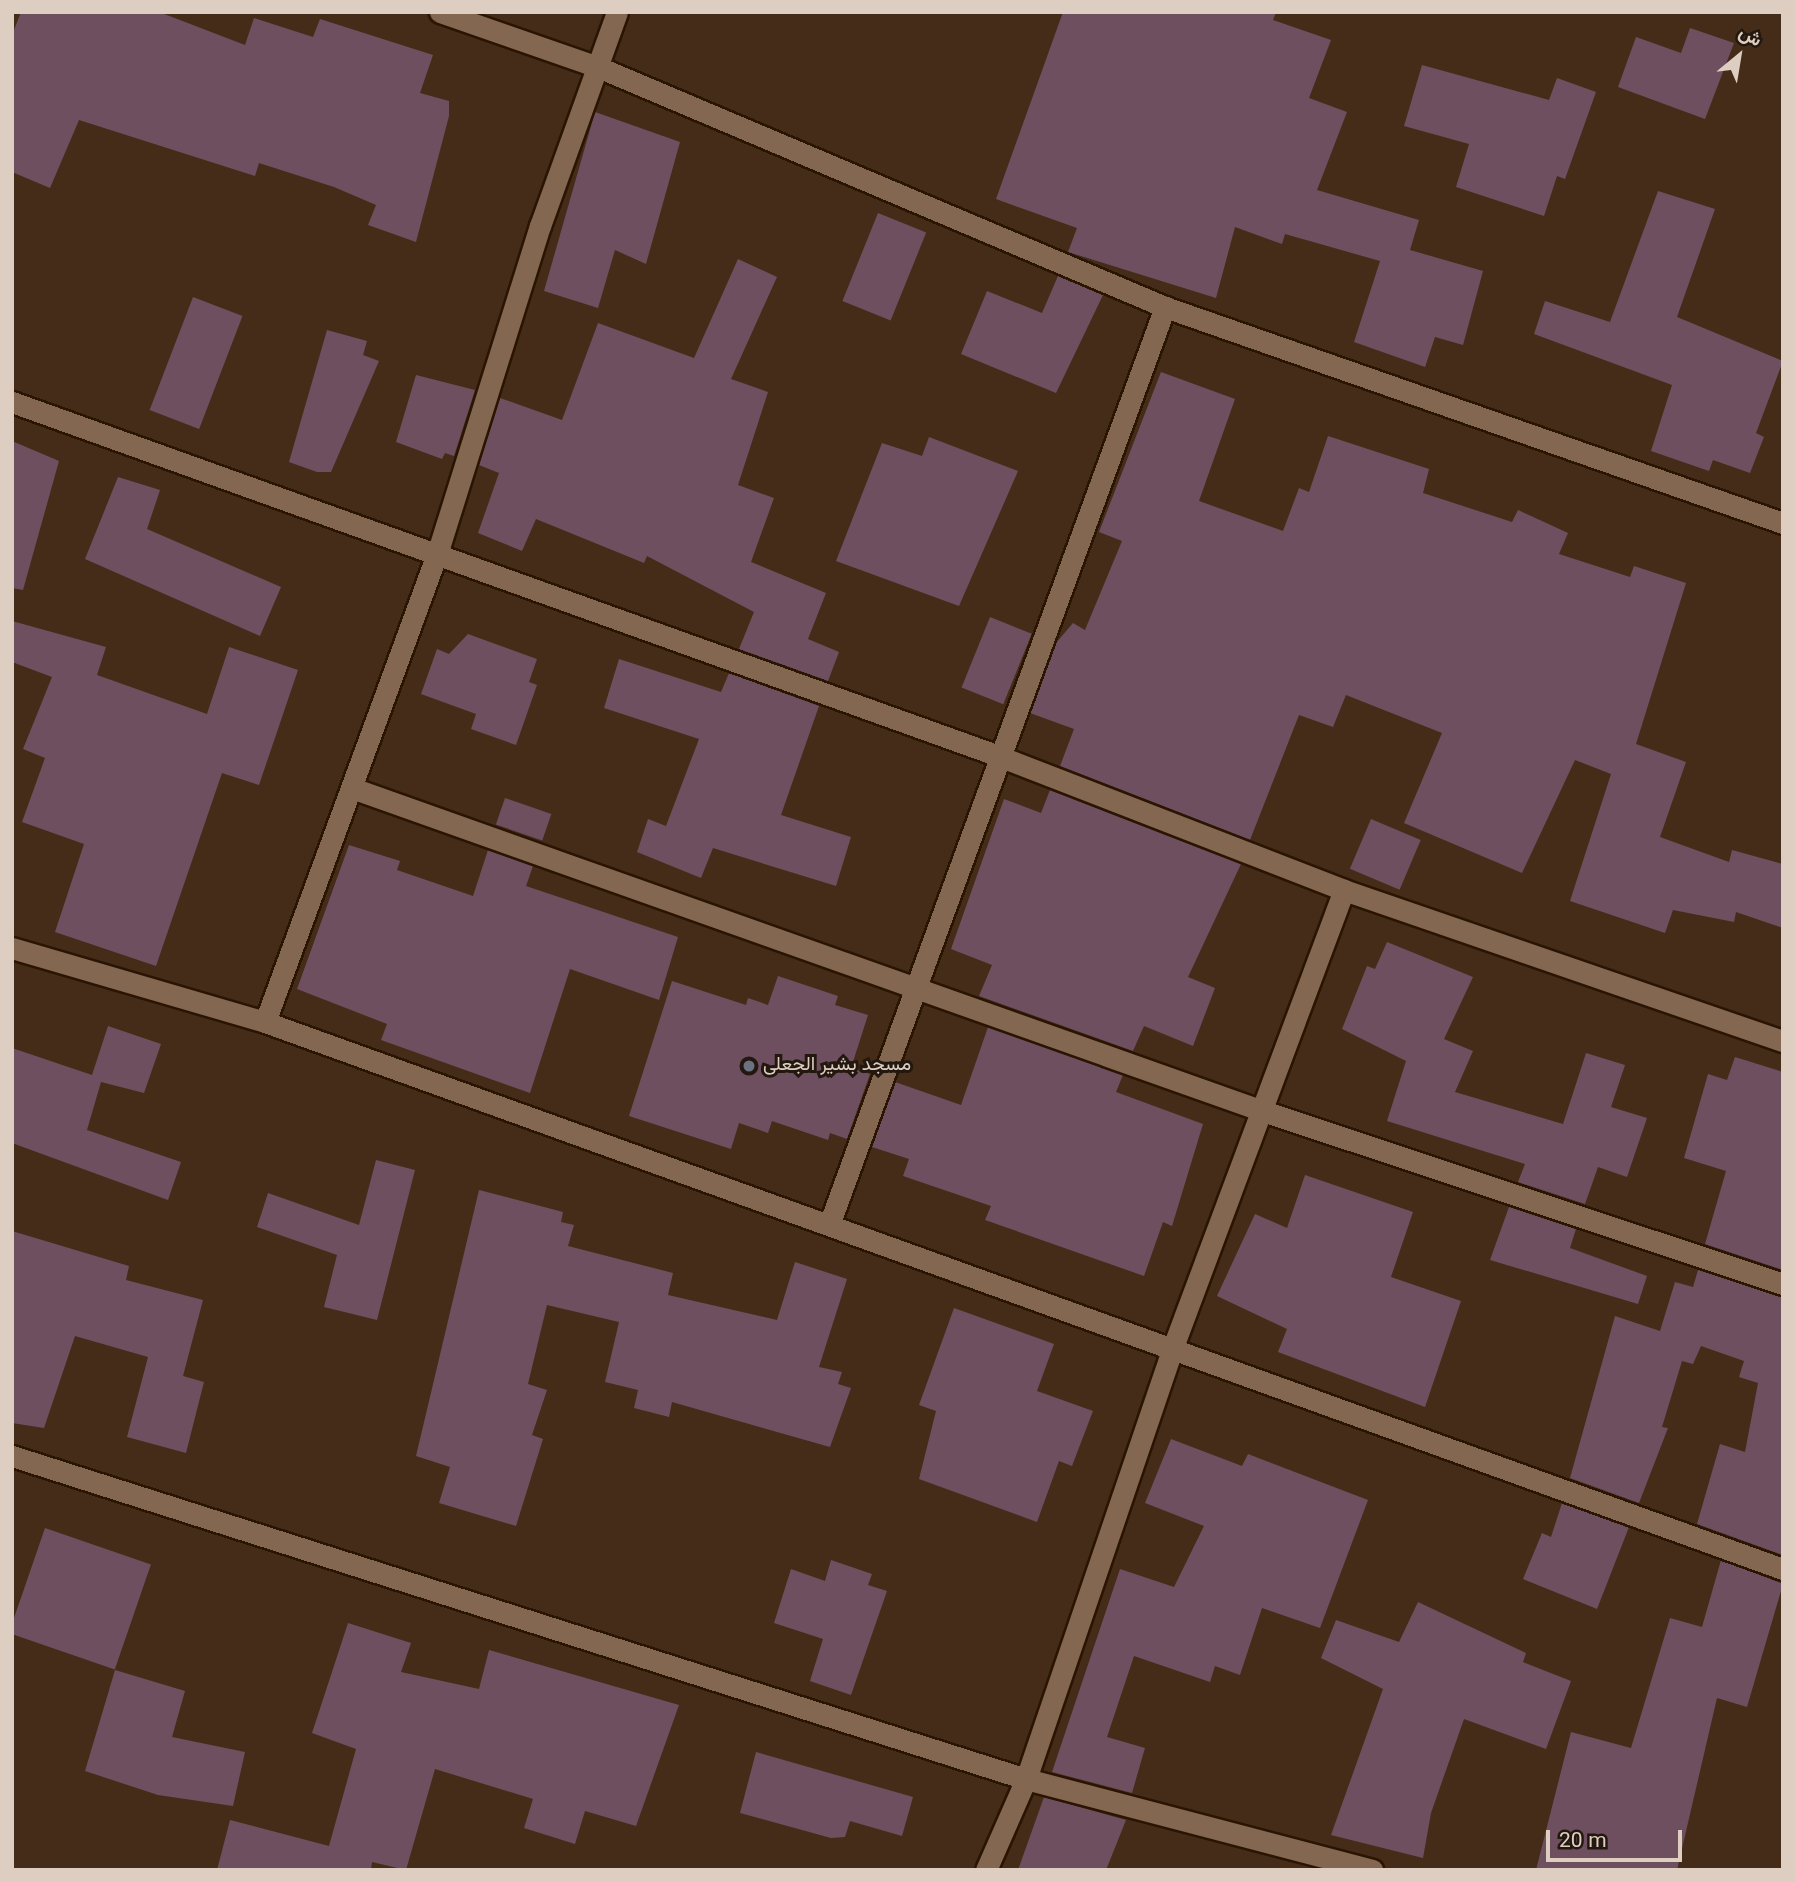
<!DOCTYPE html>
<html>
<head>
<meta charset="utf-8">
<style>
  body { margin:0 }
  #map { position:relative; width:1795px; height:1882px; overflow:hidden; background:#452c19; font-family:Georgia,Vazirmatn,serif }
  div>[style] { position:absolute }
  .building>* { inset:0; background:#6e4f5f; transform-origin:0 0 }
  .roads { filter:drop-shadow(2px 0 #2a1402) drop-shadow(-2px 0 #2a1402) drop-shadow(0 2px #2a1402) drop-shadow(0 -2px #2a1402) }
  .street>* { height:21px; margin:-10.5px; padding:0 10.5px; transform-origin:10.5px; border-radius:10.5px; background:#836751 }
  .dots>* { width:19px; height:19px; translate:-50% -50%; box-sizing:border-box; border:4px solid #23180f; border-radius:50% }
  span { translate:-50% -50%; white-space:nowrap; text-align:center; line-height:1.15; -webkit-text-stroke:6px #23180f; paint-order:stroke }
  .poi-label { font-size:19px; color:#decec2 }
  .left { translate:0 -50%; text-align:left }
  .frame { position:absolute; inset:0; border:14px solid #decec2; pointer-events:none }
  .north { position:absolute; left:1704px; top:21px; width:70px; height:70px; -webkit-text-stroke:5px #23180f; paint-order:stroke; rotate:30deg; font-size:19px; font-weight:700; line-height:28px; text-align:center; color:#decec2 }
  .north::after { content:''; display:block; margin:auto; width:24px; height:32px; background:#decec2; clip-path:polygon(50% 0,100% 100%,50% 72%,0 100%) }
  .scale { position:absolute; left:1546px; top:1830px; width:136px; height:32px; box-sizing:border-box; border:4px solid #decec2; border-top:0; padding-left:9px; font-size:21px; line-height:24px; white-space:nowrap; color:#decec2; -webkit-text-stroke:5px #23180f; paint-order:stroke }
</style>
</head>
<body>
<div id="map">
  <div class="building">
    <div style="clip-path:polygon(21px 12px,159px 12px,245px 45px,254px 18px,313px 37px,320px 19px,433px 55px,420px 93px,449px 101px,449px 116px,416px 242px,368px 225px,376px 205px,334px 187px,259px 163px,255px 176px,79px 120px,50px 188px,12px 172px,12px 35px)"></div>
    <div style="clip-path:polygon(1063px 12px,1276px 12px,1273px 20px,1331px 40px,1309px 98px,1347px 112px,1317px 190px,1419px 220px,1410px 250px,1483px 271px,1463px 345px,1435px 337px,1425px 367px,1354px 342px,1380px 261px,1285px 234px,1282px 244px,1235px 227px,1216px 298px,1068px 252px,1077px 228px,996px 199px)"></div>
    <div style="clip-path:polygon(1690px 28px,1734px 43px,1705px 119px,1618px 87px,1636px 37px,1681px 53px)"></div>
    <div style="clip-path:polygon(1422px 65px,1549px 100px,1557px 78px,1596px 92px,1565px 179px,1557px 176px,1544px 216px,1456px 187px,1469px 144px,1404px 126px)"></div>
    <div style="clip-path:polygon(595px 112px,680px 142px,646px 264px,615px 250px,598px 308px,544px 291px)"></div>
    <div style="clip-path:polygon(1658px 191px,1715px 209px,1677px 317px,1783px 361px,1756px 433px,1764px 437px,1750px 473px,1713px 460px,1709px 471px,1651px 451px,1672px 385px,1534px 334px,1545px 301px,1610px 322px)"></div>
    <div style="left:878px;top:213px;width:52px;height:95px;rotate:22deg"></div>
    <div style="clip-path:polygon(738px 259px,777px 277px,731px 379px,768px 392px,738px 485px,774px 498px,751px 562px,826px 593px,808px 639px,839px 652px,828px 681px,739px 649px,754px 612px,647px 556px,644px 563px,536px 519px,522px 551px,478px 533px,499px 473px,479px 465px,500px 398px,562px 420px,598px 323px,694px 358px)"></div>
    <div style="clip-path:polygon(1058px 276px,1103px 295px,1056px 393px,961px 354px,987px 291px,1042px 313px)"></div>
    <div style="left:193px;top:297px;width:53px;height:121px;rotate:21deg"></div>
    <div style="clip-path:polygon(327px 330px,367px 341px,363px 355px,379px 361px,331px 472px,317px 472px,289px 462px)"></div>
    <div style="clip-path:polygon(1161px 372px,1235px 399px,1199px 501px,1283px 531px,1299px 488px,1309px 492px,1328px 436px,1429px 469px,1423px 493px,1512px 522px,1518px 510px,1568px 533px,1559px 554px,1630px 577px,1634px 566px,1686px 583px,1636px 744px,1686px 762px,1660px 837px,1729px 862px,1732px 850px,1783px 864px,1783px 928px,1736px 912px,1734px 922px,1673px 910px,1665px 933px,1570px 901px,1611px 774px,1575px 760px,1522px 873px,1404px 823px,1442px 733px,1346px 695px,1333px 727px,1299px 715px,1250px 840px,1060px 766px,1074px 729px,1030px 713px,1056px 643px,1073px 623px,1085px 630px,1122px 541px,1099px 532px)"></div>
    <div style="clip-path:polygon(416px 375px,475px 390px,454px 456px,445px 453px,442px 459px,396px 442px)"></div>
    <div style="clip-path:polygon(929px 437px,1018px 471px,959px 606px,836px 561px,882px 443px,922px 456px)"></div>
    <div style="clip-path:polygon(12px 441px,59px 461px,23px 590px,12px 588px)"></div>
    <div style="clip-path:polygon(118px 477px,160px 490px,147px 529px,281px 587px,260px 636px,85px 559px)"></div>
    <div style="left:990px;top:617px;width:45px;height:76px;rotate:22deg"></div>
    <div style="clip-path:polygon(12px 621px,106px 647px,97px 675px,207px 714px,229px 647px,298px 670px,259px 785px,222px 773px,156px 966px,55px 932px,84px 844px,22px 822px,45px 758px,23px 749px,52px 677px,12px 662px)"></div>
    <div style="clip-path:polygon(468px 634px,537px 659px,529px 682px,537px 685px,516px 745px,471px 729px,476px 714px,421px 694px,437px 649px,449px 654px)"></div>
    <div style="clip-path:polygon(619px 659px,721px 692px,729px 673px,819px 706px,781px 815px,851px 837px,836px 886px,713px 848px,701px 878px,637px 852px,648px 819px,666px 826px,699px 739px,604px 708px)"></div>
    <div style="clip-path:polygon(1050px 790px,1241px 864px,1188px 977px,1215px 988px,1193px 1046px,1144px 1026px,1133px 1051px,979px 996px,992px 965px,951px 949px,1004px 799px,1041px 813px)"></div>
    <div style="left:505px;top:798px;width:49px;height:28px;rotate:19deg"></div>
    <div style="left:1371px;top:819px;width:54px;height:54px;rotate:23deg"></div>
    <div style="clip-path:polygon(349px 845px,400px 861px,397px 870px,473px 896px,488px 850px,533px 866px,526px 886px,678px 937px,659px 1000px,570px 969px,530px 1093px,381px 1040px,387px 1024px,297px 989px)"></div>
    <div style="clip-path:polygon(1387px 942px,1473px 977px,1444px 1039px,1473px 1051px,1455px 1092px,1563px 1124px,1586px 1053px,1625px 1065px,1611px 1107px,1647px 1118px,1627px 1177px,1598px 1167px,1585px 1204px,1518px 1182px,1525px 1164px,1387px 1121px,1406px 1061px,1342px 1029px,1367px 966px,1375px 969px)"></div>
    <div style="clip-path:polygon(778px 976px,838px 996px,835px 1005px,868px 1015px,851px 1068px,870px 1074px,847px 1139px,830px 1133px,828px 1140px,772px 1121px,768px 1133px,739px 1123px,731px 1149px,629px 1116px,672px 981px,746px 1005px,748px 998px,768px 1005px)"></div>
    <div style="clip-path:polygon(108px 1026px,161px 1044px,144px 1093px,101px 1082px,87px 1130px,181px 1162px,168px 1200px,12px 1143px,12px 1048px,92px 1075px)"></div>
    <div style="clip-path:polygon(988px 1027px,1123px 1075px,1116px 1092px,1203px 1124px,1172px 1226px,1163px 1222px,1144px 1276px,985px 1220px,991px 1206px,903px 1176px,909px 1159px,872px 1147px,895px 1082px,961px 1105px)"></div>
    <div style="clip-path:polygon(1735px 1057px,1783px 1072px,1783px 1270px,1705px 1244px,1726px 1171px,1684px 1158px,1708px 1074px,1727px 1080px)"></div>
    <div style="clip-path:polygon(376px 1160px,415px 1170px,377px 1320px,324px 1307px,337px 1255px,257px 1227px,268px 1193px,359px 1225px)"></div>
    <div style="clip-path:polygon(1305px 1175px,1413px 1212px,1391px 1277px,1461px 1301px,1425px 1407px,1278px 1352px,1287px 1329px,1217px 1296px,1255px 1214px,1287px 1228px)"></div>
    <div style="clip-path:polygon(479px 1190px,563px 1212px,561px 1222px,574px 1225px,568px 1246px,673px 1273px,668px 1295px,777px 1320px,795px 1262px,847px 1279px,819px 1367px,842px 1372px,838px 1384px,851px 1388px,830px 1447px,672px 1402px,669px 1417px,634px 1408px,638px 1390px,605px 1382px,619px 1322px,547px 1305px,528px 1384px,547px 1390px,532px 1435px,543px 1439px,516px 1526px,439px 1503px,450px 1467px,416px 1456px)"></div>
    <div style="clip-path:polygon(1509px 1207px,1576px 1229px,1570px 1248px,1647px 1276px,1638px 1304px,1490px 1260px)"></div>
    <div style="clip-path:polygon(12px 1231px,129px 1266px,126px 1280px,203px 1300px,183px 1376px,204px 1382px,186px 1453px,127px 1437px,148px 1357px,75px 1336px,44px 1428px,12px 1423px)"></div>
    <div style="clip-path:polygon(1698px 1270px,1783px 1297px,1783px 1555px,1697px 1524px,1720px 1444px,1745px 1452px,1758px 1383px,1739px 1377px,1744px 1361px,1701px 1346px,1693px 1364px,1682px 1361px,1662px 1427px,1668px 1428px,1639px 1503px,1570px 1478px,1615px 1316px,1660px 1331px,1675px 1282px,1693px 1287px)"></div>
    <div style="clip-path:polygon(954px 1308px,1054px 1344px,1037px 1391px,1093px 1411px,1072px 1466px,1059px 1461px,1037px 1522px,919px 1479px,936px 1411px,919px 1405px)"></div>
    <div style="clip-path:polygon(1171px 1439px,1242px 1466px,1248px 1454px,1368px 1500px,1320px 1628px,1262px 1608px,1240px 1675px,1215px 1666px,1210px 1682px,1134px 1656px,1107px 1737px,1145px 1748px,1132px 1793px,1052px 1772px,1120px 1569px,1174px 1587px,1204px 1526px,1145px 1503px)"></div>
    <div style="clip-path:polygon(1562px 1503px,1629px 1527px,1597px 1609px,1523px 1579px,1542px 1533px,1551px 1537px)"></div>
    <div style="left:45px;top:1528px;width:112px;height:111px;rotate:19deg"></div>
    <div style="clip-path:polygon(831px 1560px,872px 1574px,868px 1585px,887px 1591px,851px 1695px,810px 1681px,823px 1639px,774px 1623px,791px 1569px,825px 1581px)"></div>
    <div style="clip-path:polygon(1721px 1560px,1783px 1584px,1747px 1707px,1717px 1698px,1677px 1870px,1536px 1870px,1571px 1732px,1631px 1748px,1670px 1618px,1702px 1627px)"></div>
    <div style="clip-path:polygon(1418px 1602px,1526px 1653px,1523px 1662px,1571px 1681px,1546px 1749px,1464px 1719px,1431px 1813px,1423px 1858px,1331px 1835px,1383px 1689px,1321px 1658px,1336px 1620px,1399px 1642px)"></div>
    <div style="clip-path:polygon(348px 1623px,411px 1643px,401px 1672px,479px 1689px,489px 1650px,679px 1705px,636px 1826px,585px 1811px,575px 1844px,524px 1828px,533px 1799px,435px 1769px,406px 1870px,372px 1862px,371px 1870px,217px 1870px,230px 1820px,329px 1846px,356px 1749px,312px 1733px)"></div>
    <div style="clip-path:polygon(115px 1670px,185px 1691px,172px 1737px,245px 1752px,233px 1806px,158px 1795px,85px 1771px)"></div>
    <div style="clip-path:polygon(756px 1752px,913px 1797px,902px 1836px,850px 1821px,845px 1837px,831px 1838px,740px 1813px)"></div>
    <div style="clip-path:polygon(1044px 1797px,1126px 1820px,1106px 1870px,1018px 1870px)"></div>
  </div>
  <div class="roads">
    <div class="street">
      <div style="left:440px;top:12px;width:167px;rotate:19.2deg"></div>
      <div style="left:598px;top:67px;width:616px;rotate:22.94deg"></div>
      <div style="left:1165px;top:307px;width:655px;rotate:19.27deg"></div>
      <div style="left:12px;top:402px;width:1045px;rotate:19.73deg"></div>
      <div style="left:996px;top:755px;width:373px;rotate:21.2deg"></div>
      <div style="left:1344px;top:890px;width:464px;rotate:19deg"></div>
      <div style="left:352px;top:788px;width:963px;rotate:19.53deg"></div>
      <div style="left:1260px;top:1110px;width:551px;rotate:18.4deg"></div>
      <div style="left:12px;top:948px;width:264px;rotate:16.3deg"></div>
      <div style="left:265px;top:1022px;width:1614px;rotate:19.82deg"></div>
      <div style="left:265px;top:1022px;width:502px;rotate:-69.83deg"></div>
      <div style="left:438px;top:551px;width:341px;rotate:-72.6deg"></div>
      <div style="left:540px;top:226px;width:227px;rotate:-70.2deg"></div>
      <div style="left:829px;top:1225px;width:978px;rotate:-69.9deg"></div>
      <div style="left:12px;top:1456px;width:1064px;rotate:17.67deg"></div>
      <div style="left:1026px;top:1779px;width:358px;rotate:14.7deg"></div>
      <div style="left:986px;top:1870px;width:99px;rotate:-66.3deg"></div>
      <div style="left:1026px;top:1779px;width:456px;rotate:-71.2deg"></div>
      <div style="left:1173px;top:1347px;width:488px;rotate:-69.5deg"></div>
    </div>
  </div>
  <div class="dots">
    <div style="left:749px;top:1066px;background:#6b7280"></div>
  </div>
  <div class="poi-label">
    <span class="left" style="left:763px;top:1066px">مسجد بشير الجعلى</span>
  </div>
  <div class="frame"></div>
  <div class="north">ش</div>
  <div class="scale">20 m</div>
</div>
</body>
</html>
